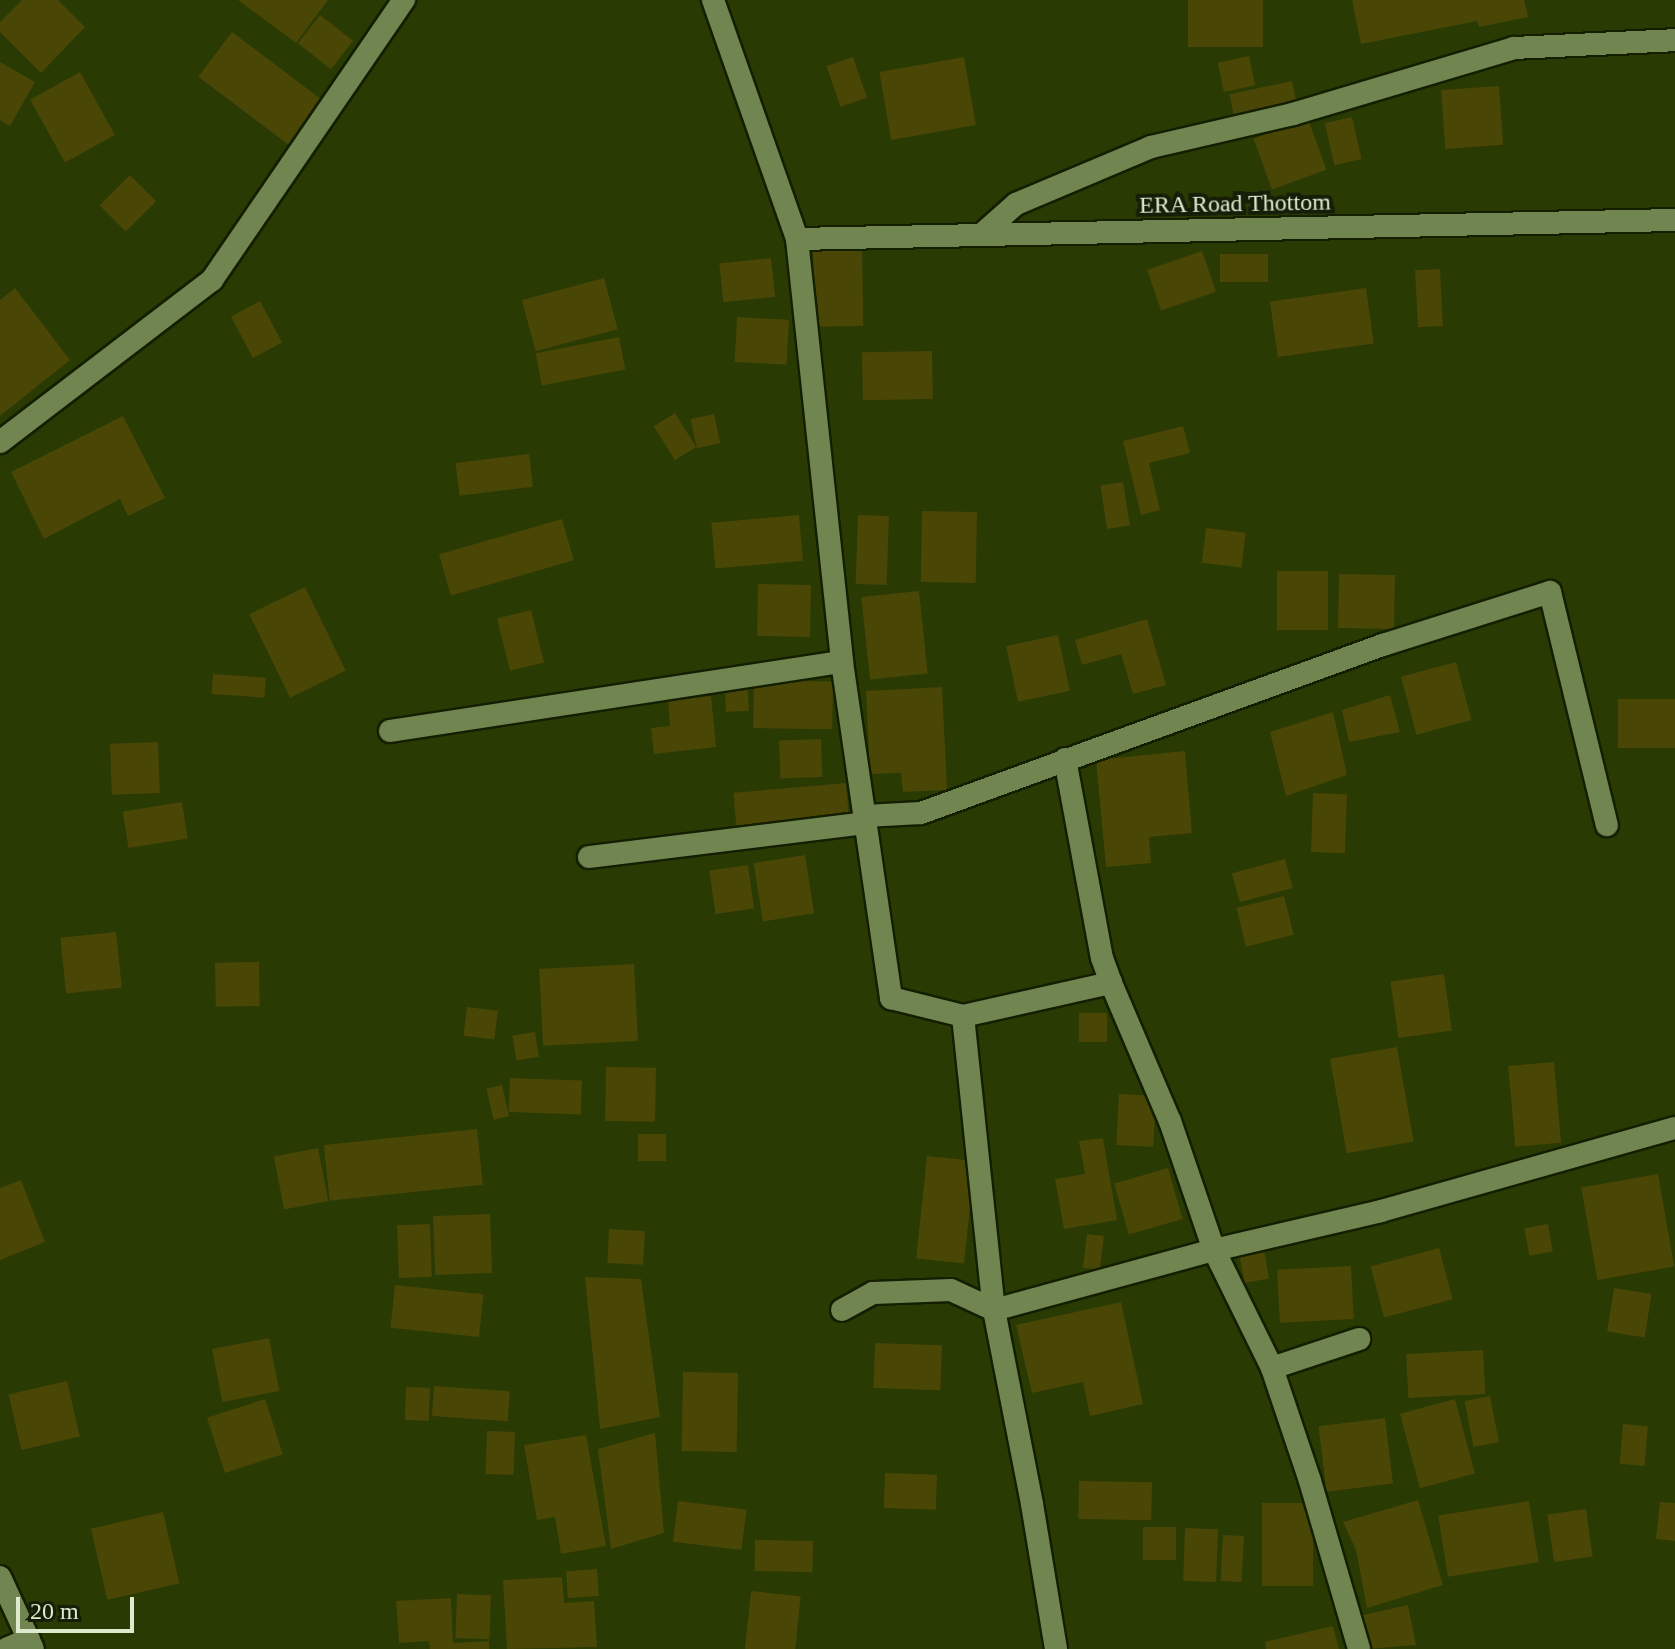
<!DOCTYPE html>
<html>
<head>
<meta charset="utf-8">
<style>
  body { margin:0 }
  #map { position:relative; width:1675px; height:1649px; overflow:hidden; background:#293a03; font-family:"Times New Roman",serif }
  div>[style] { position:absolute }
  .building>* { inset:0; background:#4a4606; transform-origin:0 0 }
  .roads { filter:drop-shadow(2px 0 #131f00) drop-shadow(-2px 0 #131f00) drop-shadow(0 2px #131f00) drop-shadow(0 -2px #131f00) }
  .minor>* { height:22px; margin:-11px; padding:0 11px; transform-origin:11px; border-radius:11px; background:#718551 }
  span { translate:-50% -50%; white-space:nowrap; text-align:center; line-height:1.15; -webkit-text-stroke:8px #161e09; paint-order:stroke }
  .street-label { font-size:24px; color:#deeace }
  .scale { position:absolute; left:16px; top:1597px; width:118px; height:36px; box-sizing:border-box; border:4px solid #deeace; border-top:0; padding-left:10px; font-size:24px; line-height:28px; white-space:nowrap; color:#deeace; -webkit-text-stroke:6px #161e09; paint-order:stroke }
</style>
</head>
<body>
<div id="map">
  <div class="building">
    <div style="clip-path:polygon(22px 0,58px 0,85px 27px,41px 73px,0 32px,0 22px)"></div>
    <div style="clip-path:polygon(238px 0,328px 0,296px 43px)"></div>
    <div style="left:1188px;top:0;width:75px;height:47px"></div>
    <div style="clip-path:polygon(1352px 0,1524px 0,1528px 17px,1479px 27px,1477px 21px,1361px 44px)"></div>
    <div style="left:320px;top:15px;width:42px;height:36px;rotate:38deg"></div>
    <div style="left:232px;top:32px;width:113px;height:56px;rotate:37deg"></div>
    <div style="left:1249px;top:56px;width:30px;height:32px;rotate:78deg"></div>
    <div style="left:853px;top:57px;width:43px;height:28px;rotate:71deg"></div>
    <div style="left:964px;top:57px;width:69px;height:86px;rotate:80deg"></div>
    <div style="clip-path:polygon(0 62px,35px 82px,10px 126px,0 120px)"></div>
    <div style="left:80px;top:72px;width:72px;height:57px;rotate:61deg"></div>
    <div style="left:1292px;top:81px;width:24px;height:64px;rotate:78deg"></div>
    <div style="left:1499px;top:86px;width:59px;height:58px;rotate:86deg"></div>
    <div style="left:1352px;top:117px;width:43px;height:28px;rotate:77deg"></div>
    <div style="left:1308px;top:119px;width:54px;height:58px;rotate:70deg"></div>
    <div style="left:130px;top:175px;width:37px;height:43px;rotate:45deg"></div>
    <div style="left:862px;top:250px;width:76px;height:49px;rotate:89deg"></div>
    <div style="left:1202px;top:251px;width:43px;height:58px;rotate:71deg"></div>
    <div style="left:1220px;top:254px;width:48px;height:28px"></div>
    <div style="left:771px;top:258px;width:39px;height:52px;rotate:84deg"></div>
    <div style="left:1440px;top:269px;width:57px;height:25px;rotate:87deg"></div>
    <div style="left:604px;top:278px;width:53px;height:85px;rotate:75deg"></div>
    <div style="clip-path:polygon(15px 288px,70px 360px,0 416px,0 300px)"></div>
    <div style="left:1366px;top:288px;width:56px;height:97px;rotate:82deg"></div>
    <div style="left:260px;top:301px;width:47px;height:33px;rotate:62deg"></div>
    <div style="left:737px;top:317px;width:52px;height:45px;rotate:3deg"></div>
    <div style="left:619px;top:337px;width:33px;height:85px;rotate:79deg"></div>
    <div style="left:932px;top:351px;width:48px;height:70px;rotate:89deg"></div>
    <div style="left:675px;top:413px;width:40px;height:25px;rotate:58deg"></div>
    <div style="left:714px;top:414px;width:30px;height:24px;rotate:78deg"></div>
    <div style="clip-path:polygon(123px 416px,165px 498px,128px 516px,120px 499px,44px 539px,11px 472px)"></div>
    <div style="clip-path:polygon(1183px 426px,1190px 453px,1149px 463px,1160px 510px,1141px 515px,1123px 441px)"></div>
    <div style="left:529px;top:454px;width:33px;height:74px;rotate:83deg"></div>
    <div style="left:1123px;top:482px;width:44px;height:23px;rotate:81deg"></div>
    <div style="left:922px;top:511px;width:55px;height:71px;rotate:1deg"></div>
    <div style="left:799px;top:515px;width:46px;height:88px;rotate:85deg"></div>
    <div style="left:858px;top:515px;width:31px;height:69px;rotate:2deg"></div>
    <div style="left:562px;top:519px;width:43px;height:128px;rotate:74deg"></div>
    <div style="left:1206px;top:528px;width:40px;height:35px;rotate:7deg"></div>
    <div style="left:1277px;top:571px;width:51px;height:59px"></div>
    <div style="left:1339px;top:574px;width:56px;height:54px;rotate:1deg"></div>
    <div style="left:758px;top:584px;width:53px;height:52px;rotate:1deg"></div>
    <div style="left:305px;top:587px;width:93px;height:62px;rotate:64deg"></div>
    <div style="left:919px;top:591px;width:83px;height:58px;rotate:84deg"></div>
    <div style="left:531px;top:610px;width:54px;height:35px;rotate:76deg"></div>
    <div style="clip-path:polygon(1147px 619px,1166px 685px,1133px 694px,1121px 654px,1082px 665px,1075px 640px)"></div>
    <div style="left:1058px;top:635px;width:57px;height:53px;rotate:78deg"></div>
    <div style="left:1456px;top:662px;width:60px;height:57px;rotate:75deg"></div>
    <div style="left:213px;top:674px;width:53px;height:20px;rotate:4deg"></div>
    <div style="left:754px;top:680px;width:79px;height:48px;rotate:1deg"></div>
    <div style="clip-path:polygon(942px 687px,947px 790px,903px 792px,901px 773px,870px 774px,866px 691px)"></div>
    <div style="left:748px;top:688px;width:23px;height:23px;rotate:88deg"></div>
    <div style="clip-path:polygon(1390px 695px,1400px 732px,1349px 742px,1342px 710px)"></div>
    <div style="clip-path:polygon(711px 696px,716px 747px,654px 754px,651px 728px,670px 726px,668px 701px)"></div>
    <div style="left:1675px;top:699px;width:49px;height:57px;rotate:90deg"></div>
    <div style="clip-path:polygon(1333px 712px,1347px 775px,1286px 796px,1270px 732px)"></div>
    <div style="left:821px;top:739px;width:38px;height:42px;rotate:88deg"></div>
    <div style="left:158px;top:742px;width:51px;height:48px;rotate:88deg"></div>
    <div style="clip-path:polygon(1185px 751px,1192px 833px,1149px 837px,1151px 863px,1106px 867px,1096px 760px)"></div>
    <div style="left:846px;top:783px;width:37px;height:113px;rotate:85deg"></div>
    <div style="left:1313px;top:793px;width:34px;height:59px;rotate:2deg"></div>
    <div style="left:182px;top:802px;width:37px;height:60px;rotate:81deg"></div>
    <div style="left:805px;top:855px;width:59px;height:52px;rotate:81deg"></div>
    <div style="left:1285px;top:859px;width:30px;height:55px;rotate:75deg"></div>
    <div style="left:748px;top:865px;width:44px;height:39px;rotate:82deg"></div>
    <div style="left:1284px;top:896px;width:40px;height:49px;rotate:76deg"></div>
    <div style="left:116px;top:932px;width:56px;height:56px;rotate:84deg"></div>
    <div style="left:259px;top:962px;width:44px;height:44px;rotate:89deg"></div>
    <div style="left:634px;top:964px;width:77px;height:95px;rotate:87deg"></div>
    <div style="left:1444px;top:974px;width:57px;height:54px;rotate:82deg"></div>
    <div style="left:467px;top:1007px;width:31px;height:29px;rotate:7deg"></div>
    <div style="left:1079px;top:1013px;width:28px;height:29px"></div>
    <div style="left:535px;top:1032px;width:25px;height:23px;rotate:81deg"></div>
    <div style="left:1397px;top:1047px;width:96px;height:68px;rotate:80deg"></div>
    <div style="left:1554px;top:1062px;width:81px;height:46px;rotate:85deg"></div>
    <div style="left:606px;top:1067px;width:50px;height:54px;rotate:1deg"></div>
    <div style="left:510px;top:1078px;width:72px;height:34px;rotate:2deg"></div>
    <div style="left:502px;top:1085px;width:32px;height:16px;rotate:77deg"></div>
    <div style="left:1119px;top:1094px;width:37px;height:51px;rotate:3deg"></div>
    <div style="left:477px;top:1129px;width:56px;height:154px;rotate:84deg"></div>
    <div style="left:638px;top:1134px;width:28px;height:27px"></div>
    <div style="clip-path:polygon(1103px 1138px,1117px 1220px,1064px 1229px,1055px 1179px,1085px 1174px,1079px 1141px)"></div>
    <div style="left:318px;top:1148px;width:54px;height:45px;rotate:79deg"></div>
    <div style="left:927px;top:1156px;width:48px;height:103px;rotate:6deg"></div>
    <div style="left:1168px;top:1168px;width:53px;height:56px;rotate:74deg"></div>
    <div style="left:1658px;top:1174px;width:94px;height:78px;rotate:80deg"></div>
    <div style="clip-path:polygon(21px 1180px,45px 1242px,0 1260px,0 1188px)"></div>
    <div style="left:490px;top:1214px;width:59px;height:57px;rotate:88deg"></div>
    <div style="left:430px;top:1224px;width:53px;height:33px;rotate:88deg"></div>
    <div style="left:1548px;top:1224px;width:28px;height:24px;rotate:80deg"></div>
    <div style="left:609px;top:1229px;width:36px;height:34px;rotate:3deg"></div>
    <div style="left:1087px;top:1234px;width:17px;height:34px;rotate:7deg"></div>
    <div style="left:1439px;top:1248px;width:53px;height:71px;rotate:75deg"></div>
    <div style="left:1264px;top:1250px;width:29px;height:25px;rotate:80deg"></div>
    <div style="left:1351px;top:1266px;width:53px;height:74px;rotate:87deg"></div>
    <div style="clip-path:polygon(585px 1277px,641px 1279px,660px 1417px,600px 1429px)"></div>
    <div style="left:395px;top:1285px;width:89px;height:43px;rotate:6deg"></div>
    <div style="left:1614px;top:1288px;width:38px;height:44px;rotate:9deg"></div>
    <div style="clip-path:polygon(1121px 1302px,1143px 1404px,1090px 1416px,1083px 1382px,1032px 1393px,1016px 1325px)"></div>
    <div style="left:269px;top:1338px;width:54px;height:58px;rotate:79deg"></div>
    <div style="left:875px;top:1343px;width:67px;height:45px;rotate:2deg"></div>
    <div style="left:1483px;top:1350px;width:44px;height:77px;rotate:87deg"></div>
    <div style="left:683px;top:1372px;width:55px;height:79px;rotate:1deg"></div>
    <div style="left:67px;top:1381px;width:57px;height:60px;rotate:77deg"></div>
    <div style="left:434px;top:1386px;width:76px;height:30px;rotate:4deg"></div>
    <div style="left:406px;top:1387px;width:24px;height:33px;rotate:2deg"></div>
    <div style="left:1490px;top:1396px;width:47px;height:26px;rotate:79deg"></div>
    <div style="left:265px;top:1399px;width:58px;height:61px;rotate:72deg"></div>
    <div style="left:1455px;top:1399px;width:77px;height:57px;rotate:75deg"></div>
    <div style="left:1385px;top:1418px;width:66px;height:67px;rotate:83deg"></div>
    <div style="left:1623px;top:1424px;width:25px;height:40px;rotate:5deg"></div>
    <div style="left:487px;top:1431px;width:28px;height:43px;rotate:2deg"></div>
    <div style="clip-path:polygon(655px 1433px,664px 1533px,611px 1549px,598px 1449px)"></div>
    <div style="clip-path:polygon(586px 1435px,606px 1546px,561px 1554px,555px 1517px,537px 1520px,524px 1445px)"></div>
    <div style="left:885px;top:1473px;width:52px;height:35px;rotate:2deg"></div>
    <div style="left:1079px;top:1481px;width:73px;height:38px;rotate:1deg"></div>
    <div style="clip-path:polygon(1418px 1500px,1443px 1585px,1367px 1608px,1356px 1550px,1343px 1522px)"></div>
    <div style="left:678px;top:1501px;width:69px;height:41px;rotate:7deg"></div>
    <div style="left:1529px;top:1501px;width:62px;height:92px;rotate:81deg"></div>
    <div style="clip-path:polygon(1660px 1502px,1675px 1503px,1675px 1541px,1656px 1539px)"></div>
    <div style="left:1262px;top:1503px;width:51px;height:83px"></div>
    <div style="left:1586px;top:1509px;width:48px;height:39px;rotate:82deg"></div>
    <div style="left:163px;top:1512px;width:73px;height:74px;rotate:77deg"></div>
    <div style="left:1143px;top:1527px;width:33px;height:33px"></div>
    <div style="left:1185px;top:1528px;width:33px;height:53px;rotate:2deg"></div>
    <div style="left:1223px;top:1535px;width:21px;height:46px;rotate:3deg"></div>
    <div style="left:755px;top:1540px;width:58px;height:31px;rotate:1deg"></div>
    <div style="left:597px;top:1569px;width:27px;height:31px;rotate:86deg"></div>
    <div style="clip-path:polygon(562px 1577px,564px 1603px,594px 1601px,597px 1647px,507px 1649px,503px 1580px)"></div>
    <div style="left:751px;top:1591px;width:50px;height:58px;rotate:6deg"></div>
    <div style="left:457px;top:1594px;width:34px;height:44px;rotate:2deg"></div>
    <div style="clip-path:polygon(451px 1598px,453px 1643px,489px 1641px,489px 1649px,430px 1649px,429px 1641px,399px 1643px,396px 1601px)"></div>
    <div style="clip-path:polygon(1408px 1605px,1416px 1645px,1367px 1649px,1359px 1616px)"></div>
    <div style="clip-path:polygon(1333px 1626px,1339px 1649px,1266px 1649px,1265px 1642px)"></div>
  </div>
  <div class="roads">
    <div class="minor">
      <div style="left:713px;top:0;width:253px;rotate:70.6deg"></div>
      <div style="left:797px;top:239px;width:425px;rotate:83.9deg"></div>
      <div style="left:842px;top:662px;width:340px;rotate:81.7deg"></div>
      <div style="left:891px;top:998px;width:74px;rotate:14deg"></div>
      <div style="left:963px;top:1016px;width:152px;rotate:-12.6deg"></div>
      <div style="left:1111px;top:983px;width:150px;rotate:66.9deg"></div>
      <div style="left:1170px;top:1121px;width:136px;rotate:71.2deg"></div>
      <div style="left:1214px;top:1250px;width:131px;rotate:63.8deg"></div>
      <div style="left:1272px;top:1368px;width:119px;rotate:71.4deg"></div>
      <div style="left:1310px;top:1481px;width:175px;rotate:73.7deg"></div>
      <div style="left:981px;top:235px;width:47px;rotate:-41.5deg"></div>
      <div style="left:1016px;top:204px;width:147px;rotate:-22.9deg"></div>
      <div style="left:1151px;top:147px;width:146px;rotate:-13.1deg"></div>
      <div style="left:1293px;top:114px;width:231px;rotate:-16.6deg"></div>
      <div style="left:1514px;top:48px;width:161px;rotate:-2.8deg"></div>
      <div style="left:797px;top:239px;width:878px;rotate:-1.24deg"></div>
      <div style="left:0;top:442px;width:267px;rotate:-37.4deg"></div>
      <div style="left:212px;top:280px;width:340px;rotate:-55.6deg"></div>
      <div style="left:390px;top:731px;width:457px;rotate:-8.7deg"></div>
      <div style="left:1065px;top:759px;width:202px;rotate:79.5deg"></div>
      <div style="left:1102px;top:958px;width:27px;rotate:70deg"></div>
      <div style="left:865px;top:816px;width:56px;rotate:-3.1deg"></div>
      <div style="left:921px;top:813px;width:492px;rotate:-20deg"></div>
      <div style="left:1383px;top:645px;width:175px;rotate:-17.6deg"></div>
      <div style="left:1550px;top:592px;width:240px;rotate:76.3deg"></div>
      <div style="left:589px;top:857px;width:279px;rotate:-7deg"></div>
      <div style="left:963px;top:1016px;width:296px;rotate:84deg"></div>
      <div style="left:994px;top:1310px;width:198px;rotate:78.9deg"></div>
      <div style="left:1032px;top:1504px;width:147px;rotate:80.6deg"></div>
      <div style="left:842px;top:1310px;width:35px;rotate:-29deg"></div>
      <div style="left:873px;top:1293px;width:78px;rotate:-2.2deg"></div>
      <div style="left:951px;top:1290px;width:47px;rotate:24.9deg"></div>
      <div style="left:994px;top:1310px;width:228px;rotate:-15.3deg"></div>
      <div style="left:1214px;top:1250px;width:171px;rotate:-13.1deg"></div>
      <div style="left:1381px;top:1211px;width:305px;rotate:-15.8deg"></div>
      <div style="left:1272px;top:1368px;width:92px;rotate:-18.4deg"></div>
      <div style="left:0;top:1577px;width:79px;rotate:65.4deg"></div>
      <div style="left:6px;top:1649px;width:25px;rotate:-23deg"></div>
    </div>
  </div>
  <div class="street-label">
    <span style="left:1235px;top:204px;rotate:-1deg">ERA Road Thottom</span>
  </div>
  <div class="scale">20 m</div>
</div>
</body>
</html>
